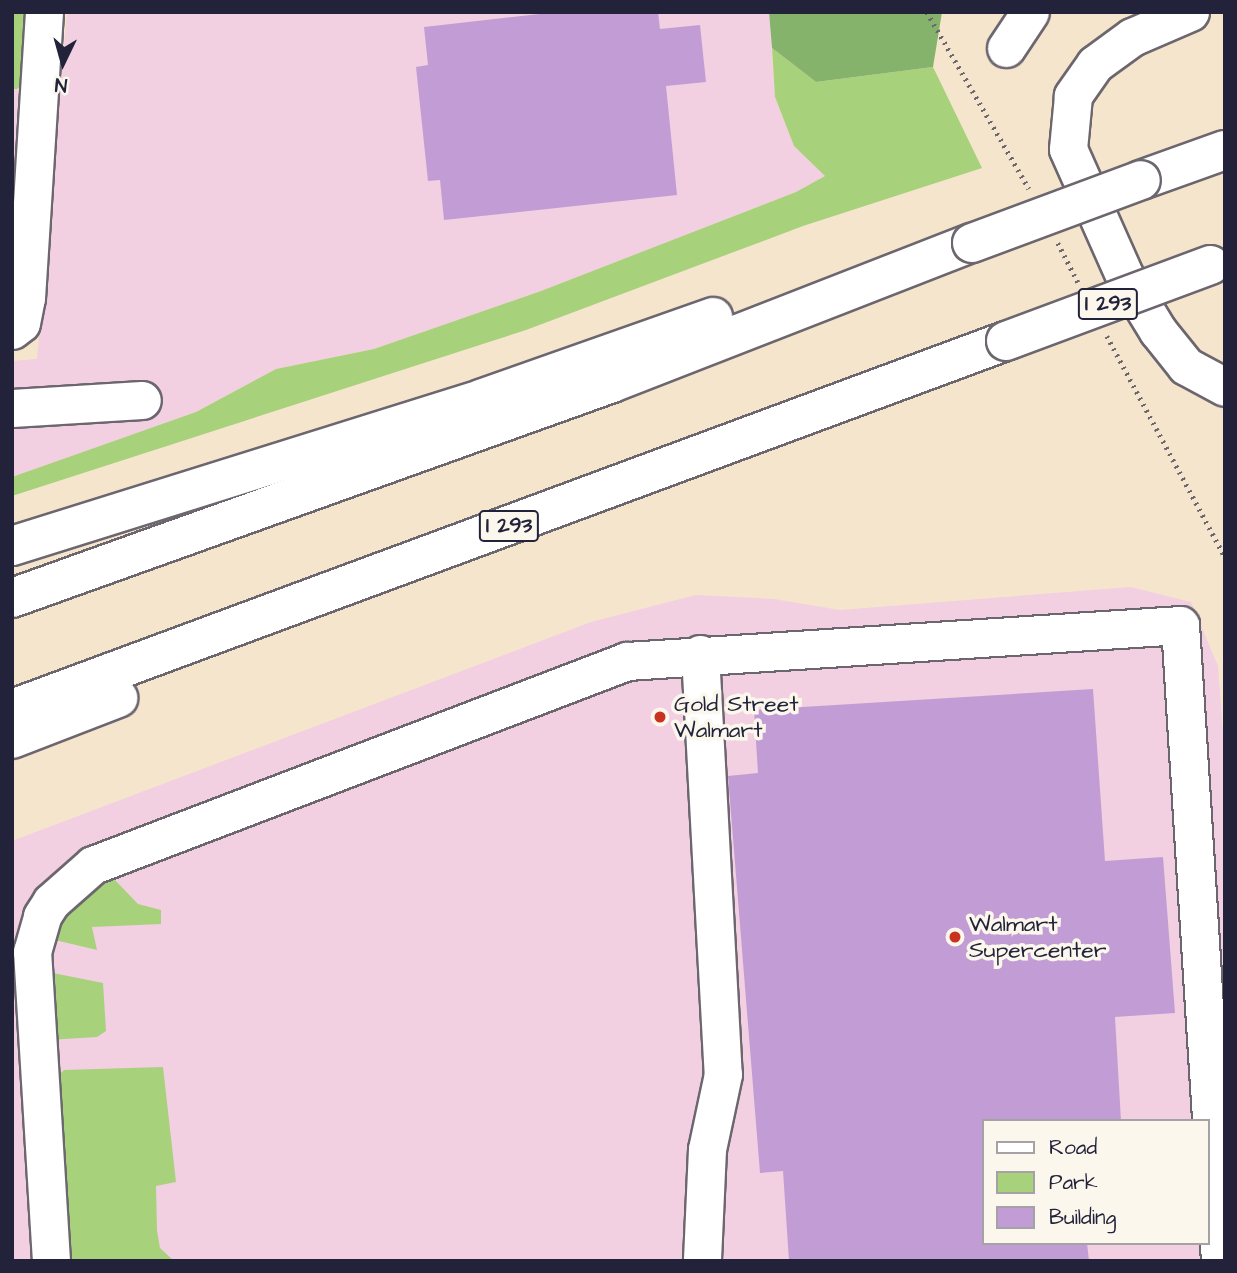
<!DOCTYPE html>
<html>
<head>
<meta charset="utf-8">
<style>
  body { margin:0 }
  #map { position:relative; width:1237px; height:1273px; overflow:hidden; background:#f5e5cd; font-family:"Architects Daughter",sans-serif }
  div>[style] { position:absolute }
  .built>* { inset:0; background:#f2cfe1 }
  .green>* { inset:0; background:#a8d17c }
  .forest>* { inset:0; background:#86b36c }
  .building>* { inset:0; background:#c29dd5 }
  .path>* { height:4.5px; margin-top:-2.25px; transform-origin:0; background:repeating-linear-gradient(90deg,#6c666e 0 2px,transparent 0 7px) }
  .roads { filter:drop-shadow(2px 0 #6c666e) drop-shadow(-2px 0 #6c666e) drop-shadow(0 2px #6c666e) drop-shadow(0 -2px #6c666e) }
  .minor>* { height:37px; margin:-18.5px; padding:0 18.5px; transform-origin:18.5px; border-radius:18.5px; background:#fff }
  .highway>* { height:38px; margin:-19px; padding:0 19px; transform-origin:19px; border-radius:19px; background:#fff }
  .bridges { filter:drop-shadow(2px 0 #6c666e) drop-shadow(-2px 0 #6c666e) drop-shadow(0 2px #6c666e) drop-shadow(0 -2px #6c666e) }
  .highway-bridge>* { height:38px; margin:-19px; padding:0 19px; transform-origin:19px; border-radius:19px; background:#fff }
  .dots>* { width:19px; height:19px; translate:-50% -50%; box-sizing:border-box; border:4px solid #fbf7ec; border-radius:50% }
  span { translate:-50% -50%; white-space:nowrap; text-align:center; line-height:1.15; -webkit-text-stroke:7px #fbf7ec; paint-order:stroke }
  .shield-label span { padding:2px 5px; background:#fbf7ec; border:2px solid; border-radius:5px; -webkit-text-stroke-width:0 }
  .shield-label { font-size:21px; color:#22223b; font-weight:700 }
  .poi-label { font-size:23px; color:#22223b }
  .left { translate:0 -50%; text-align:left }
  .frame { position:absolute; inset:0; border:14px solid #22223b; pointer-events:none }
  .legend { position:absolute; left:982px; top:1119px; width:228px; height:126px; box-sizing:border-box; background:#fbf7ec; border:2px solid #a4a2a5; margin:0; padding:9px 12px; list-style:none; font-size:21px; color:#22223b }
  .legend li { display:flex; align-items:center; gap:14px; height:35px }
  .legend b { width:35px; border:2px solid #a4a2a5 }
  .north { position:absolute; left:28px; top:28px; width:70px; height:70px; -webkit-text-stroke:5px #fbf7ec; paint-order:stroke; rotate:185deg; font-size:19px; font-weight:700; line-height:28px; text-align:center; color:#22223b }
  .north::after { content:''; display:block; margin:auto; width:24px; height:32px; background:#22223b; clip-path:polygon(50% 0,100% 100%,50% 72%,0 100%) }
</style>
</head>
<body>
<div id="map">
  <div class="built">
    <div style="clip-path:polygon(12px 12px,30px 12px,12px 283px)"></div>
    <div style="clip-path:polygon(67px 12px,769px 12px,775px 97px,794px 146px,825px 176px,796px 192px,541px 291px,374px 349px,276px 369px,196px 412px,12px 477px,12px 361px,37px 359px)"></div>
    <div style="clip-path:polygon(evenodd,1131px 587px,1191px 602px,1218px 666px,1225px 761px,1225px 1261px,12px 1261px,12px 841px,591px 622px,696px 595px,774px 599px,840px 610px,1131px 587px,983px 1121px,1207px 1121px,1207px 1243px,983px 1243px,983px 1121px)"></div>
  </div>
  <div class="green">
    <div style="clip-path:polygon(12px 12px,30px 12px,26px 83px,17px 89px,12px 89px)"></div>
    <div style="clip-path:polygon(772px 48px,816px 82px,933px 67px,982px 168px,803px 226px,526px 330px,12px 496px,12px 477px,196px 412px,276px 369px,374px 349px,541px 291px,796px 192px,825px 176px,794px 146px,775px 97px)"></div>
    <div style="clip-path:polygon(97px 873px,113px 878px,138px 904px,161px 910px,161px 924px,92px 927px,97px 950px,55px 940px,46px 930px)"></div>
    <div style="clip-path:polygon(48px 972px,103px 983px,106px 1031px,97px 1037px,48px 1040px)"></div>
    <div style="clip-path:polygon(163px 1067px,176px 1182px,156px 1186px,157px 1231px,160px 1248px,174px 1261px,69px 1261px,52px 1081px,64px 1070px)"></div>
  </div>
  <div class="forest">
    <div style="clip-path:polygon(769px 12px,942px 12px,933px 67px,816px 82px,772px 48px)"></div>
  </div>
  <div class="building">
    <div style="clip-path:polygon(558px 12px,658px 12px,660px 29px,700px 25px,706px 82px,666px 86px,677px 195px,444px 220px,440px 180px,428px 181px,416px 67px,428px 65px,424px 27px)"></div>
    <div style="clip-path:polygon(1093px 689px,1105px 861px,1163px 857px,1175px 1013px,1115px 1017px,1121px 1121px,983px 1121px,983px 1243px,1087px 1243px,1089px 1261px,789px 1261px,783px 1171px,760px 1173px,728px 776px,758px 773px,754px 710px)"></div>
  </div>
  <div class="path">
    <div style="left:927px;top:12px;width:204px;rotate:60deg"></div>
    <div style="left:1058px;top:243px;width:44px;rotate:62.9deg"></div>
    <div style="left:1107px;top:336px;width:251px;rotate:61.9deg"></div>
  </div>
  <div class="roads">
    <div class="minor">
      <div style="left:1190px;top:12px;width:63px;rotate:156.7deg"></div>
      <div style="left:1132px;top:37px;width:46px;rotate:143.9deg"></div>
      <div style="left:1095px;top:64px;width:39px;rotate:125deg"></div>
      <div style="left:1073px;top:96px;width:53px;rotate:95.4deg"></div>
      <div style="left:1068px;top:149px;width:140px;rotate:66deg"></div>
      <div style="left:1125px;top:277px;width:63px;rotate:58.6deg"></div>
      <div style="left:1158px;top:331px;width:45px;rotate:51.3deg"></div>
      <div style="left:1186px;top:366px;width:44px;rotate:28.3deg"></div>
      <div style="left:1006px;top:48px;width:43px;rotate:-56.3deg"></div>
      <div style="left:12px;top:330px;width:11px;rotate:-38deg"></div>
      <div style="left:21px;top:323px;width:25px;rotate:-79deg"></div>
      <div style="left:26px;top:298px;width:287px;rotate:-86.4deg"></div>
      <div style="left:12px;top:408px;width:130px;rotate:-3.5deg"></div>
      <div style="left:700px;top:654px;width:421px;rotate:86.9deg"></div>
      <div style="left:723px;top:1074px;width:77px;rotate:102deg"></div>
      <div style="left:707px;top:1149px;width:112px;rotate:92.6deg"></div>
      <div style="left:51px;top:1261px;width:310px;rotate:-93.5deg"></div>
      <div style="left:32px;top:952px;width:37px;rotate:-74deg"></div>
      <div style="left:42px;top:916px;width:17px;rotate:-57deg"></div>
      <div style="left:51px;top:902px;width:56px;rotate:-41.4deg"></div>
      <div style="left:93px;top:865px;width:572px;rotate:-20.91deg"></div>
      <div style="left:627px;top:661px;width:554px;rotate:-3.72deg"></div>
      <div style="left:1180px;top:625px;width:637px;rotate:86.4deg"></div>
    </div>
    <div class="highway">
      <div style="left:1141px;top:180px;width:89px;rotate:-19.7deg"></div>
      <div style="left:12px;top:546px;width:494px;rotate:-17.4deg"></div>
      <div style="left:483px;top:398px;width:244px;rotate:-19.4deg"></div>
      <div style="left:12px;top:598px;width:637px;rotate:-19.71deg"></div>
      <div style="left:612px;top:383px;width:386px;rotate:-21.3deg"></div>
      <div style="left:12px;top:709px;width:1060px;rotate:-20.32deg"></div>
      <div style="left:12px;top:739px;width:114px;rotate:-21.1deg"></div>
    </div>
  </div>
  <div class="bridges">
    <div class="highway-bridge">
      <div style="left:972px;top:243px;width:180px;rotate:-20.4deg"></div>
      <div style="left:1006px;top:341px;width:218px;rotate:-20.4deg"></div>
    </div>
  </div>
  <div class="dots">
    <div style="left:660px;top:717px;background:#c8321e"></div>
    <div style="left:955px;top:937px;background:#c8321e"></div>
  </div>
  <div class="shield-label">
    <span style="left:1108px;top:304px">I 293</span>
    <span style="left:509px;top:526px">I 293</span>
  </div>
  <div class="poi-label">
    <span class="left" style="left:674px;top:717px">Gold Street<br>Walmart</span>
    <span class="left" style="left:969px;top:937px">Walmart<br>Supercenter</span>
  </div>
  <div class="frame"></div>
  <ul class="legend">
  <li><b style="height:9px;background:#fff"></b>Road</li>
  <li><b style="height:19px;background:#a8d17c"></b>Park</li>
  <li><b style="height:19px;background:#c29dd5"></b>Building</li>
  </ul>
  <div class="north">N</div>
</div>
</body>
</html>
